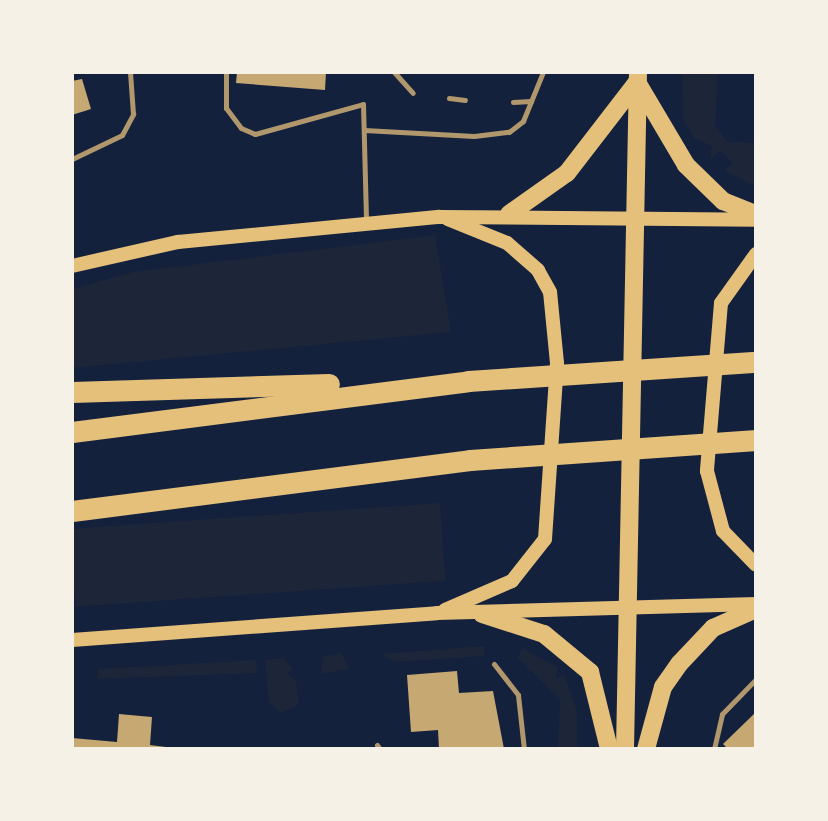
<!DOCTYPE html>
<html>
<head>
<meta charset="utf-8">
<style>
  body { margin:0 }
  #map { position:relative; width:828px; height:821px; overflow:hidden; background:#14213d; font-family:"Open Sans",sans-serif }
  div>[style] { position:absolute }
  .green>* { inset:0; background:#1d2539; transform-origin:0 0 }
  .building>* { inset:0; background:#c6a872 }
  .service>* { height:5px; margin:-2.5px; padding:0 2.5px; transform-origin:2.5px; border-radius:2.5px; background:#b1986c }
  .secondary>* { height:14px; margin:-7px; padding:0 7px; transform-origin:7px; border-radius:7px; background:#e5c07b }
  .primary>* { height:18px; margin:-9px; padding:0 9px; transform-origin:9px; border-radius:9px; background:#e5c07b }
  .motorway>* { height:21px; margin:-10.5px; padding:0 10.5px; transform-origin:10.5px; border-radius:10.5px; background:#e5c07b }
  span { translate:-50% -50%; white-space:nowrap; text-align:center; line-height:1.15; -webkit-text-stroke:7px #f6f1e7; paint-order:stroke }
  .frame { position:absolute; inset:0; border:74px solid #f6f1e7; pointer-events:none }
</style>
</head>
<body>
<div id="map">
  <div class="green">
    <div style="clip-path:polygon(682px 72px,718px 72px,715px 127px,728px 142px,753px 143px,756px 186px,725px 171px,732px 163px,721px 151px,710px 159px,712px 146px,694px 138px,683px 119px)"></div>
    <div style="clip-path:polygon(435px 235px,451px 332px,72px 368px,72px 289px,133px 272px)"></div>
    <div style="left:440px;top:503px;width:78px;height:371px;rotate:86deg"></div>
    <div style="clip-path:polygon(485px 646px,484px 656px,394px 662px,382px 654px)"></div>
    <div style="clip-path:polygon(522px 648px,558px 668px,556px 678px,564px 675px,577px 711px,577px 749px,558px 749px,560px 699px,518px 658px)"></div>
    <div style="clip-path:polygon(341px 653px,349px 669px,320px 674px,324px 656px)"></div>
    <div style="clip-path:polygon(284px 658px,293px 670px,287px 673px,296px 681px,299px 704px,281px 713px,269px 703px,265px 660px)"></div>
    <div style="clip-path:polygon(256px 660px,257px 673px,97px 679px,98px 669px)"></div>
  </div>
  <div class="building">
    <div style="clip-path:polygon(237px 72px,326px 72px,325px 90px,236px 83px)"></div>
    <div style="clip-path:polygon(82px 79px,91px 109px,72px 115px,72px 81px)"></div>
    <div style="clip-path:polygon(457px 671px,459px 693px,493px 691px,504px 749px,439px 749px,438px 730px,411px 732px,407px 675px)"></div>
    <div style="clip-path:polygon(756px 712px,756px 749px,728px 749px,723px 744px)"></div>
    <div style="clip-path:polygon(119px 714px,152px 717px,150px 745px,182px 749px,72px 749px,72px 738px,117px 742px)"></div>
  </div>
  <div class="service">
    <div style="left:226px;top:72px;width:36px;rotate:90deg"></div>
    <div style="left:226px;top:108px;width:25px;rotate:53deg"></div>
    <div style="left:241px;top:128px;width:15px;rotate:23deg"></div>
    <div style="left:255px;top:134px;width:112px;rotate:-15.5deg"></div>
    <div style="left:363px;top:104px;width:118px;rotate:88.5deg"></div>
    <div style="left:394px;top:72px;width:28px;rotate:48deg"></div>
    <div style="left:449px;top:98px;width:16px;rotate:7deg"></div>
    <div style="left:513px;top:102px;width:18px;rotate:-3deg"></div>
    <div style="left:364px;top:130px;width:110px;rotate:3.1deg"></div>
    <div style="left:474px;top:136px;width:35px;rotate:-7deg"></div>
    <div style="left:509px;top:132px;width:18px;rotate:-38deg"></div>
    <div style="left:523px;top:121px;width:53px;rotate:-67.8deg"></div>
    <div style="left:72px;top:159px;width:55px;rotate:-25.6deg"></div>
    <div style="left:122px;top:135px;width:24px;rotate:-62deg"></div>
    <div style="left:133px;top:114px;width:42px;rotate:-94.1deg"></div>
    <div style="left:494px;top:664px;width:39px;rotate:52deg"></div>
    <div style="left:518px;top:695px;width:54px;rotate:83.7deg"></div>
    <div style="left:377px;top:745px;width:5px;rotate:53deg"></div>
    <div style="left:714px;top:749px;width:36px;rotate:-77deg"></div>
    <div style="left:722px;top:714px;width:49px;rotate:-45.8deg"></div>
  </div>
  <div class="secondary">
    <div style="left:756px;top:254px;width:60px;rotate:125.5deg"></div>
    <div style="left:721px;top:303px;width:169px;rotate:94.8deg"></div>
    <div style="left:707px;top:471px;width:62px;rotate:75.1deg"></div>
    <div style="left:723px;top:531px;width:47px;rotate:45.9deg"></div>
    <div style="left:72px;top:266px;width:109px;rotate:-12.8deg"></div>
    <div style="left:178px;top:242px;width:263px;rotate:-5.5deg"></div>
    <div style="left:440px;top:217px;width:316px;rotate:0.5deg"></div>
    <div style="left:445px;top:610px;width:73px;rotate:-23.4deg"></div>
    <div style="left:512px;top:581px;width:53px;rotate:-51.8deg"></div>
    <div style="left:545px;top:539px;width:176px;rotate:-86.1deg"></div>
    <div style="left:557px;top:363px;width:71px;rotate:-95.6deg"></div>
    <div style="left:550px;top:292px;width:25px;rotate:-119deg"></div>
    <div style="left:538px;top:270px;width:41px;rotate:-138.9deg"></div>
    <div style="left:507px;top:243px;width:64px;rotate:-157.9deg"></div>
    <div style="left:72px;top:640px;width:366px;rotate:-4.2deg"></div>
    <div style="left:437px;top:613px;width:319px;rotate:-1.6deg"></div>
  </div>
  <div class="primary">
    <div style="left:509px;top:214px;width:71px;rotate:-35.3deg"></div>
    <div style="left:567px;top:173px;width:115px;rotate:-52.4deg"></div>
    <div style="left:637px;top:82px;width:96px;rotate:59.4deg"></div>
    <div style="left:686px;top:165px;width:52px;rotate:44.2deg"></div>
    <div style="left:723px;top:201px;width:35px;rotate:22deg"></div>
    <div style="left:482px;top:614px;width:65px;rotate:17.9deg"></div>
    <div style="left:544px;top:634px;width:60px;rotate:39.6deg"></div>
    <div style="left:590px;top:672px;width:79px;rotate:76.1deg"></div>
    <div style="left:625px;top:749px;width:677px;rotate:-88.9deg"></div>
    <div style="left:646px;top:749px;width:64px;rotate:-74.7deg"></div>
    <div style="left:663px;top:687px;width:29px;rotate:-55deg"></div>
    <div style="left:680px;top:663px;width:48px;rotate:-46.7deg"></div>
    <div style="left:713px;top:628px;width:47px;rotate:-23.8deg"></div>
  </div>
  <div class="motorway">
    <div style="left:72px;top:392px;width:257px;rotate:-1.8deg"></div>
    <div style="left:72px;top:432px;width:399px;rotate:-7.3deg"></div>
    <div style="left:468px;top:381px;width:289px;rotate:-3.8deg"></div>
    <div style="left:72px;top:511px;width:401px;rotate:-7.3deg"></div>
    <div style="left:470px;top:460px;width:287px;rotate:-4deg"></div>
  </div>
  <div class="frame"></div>
</div>
</body>
</html>
